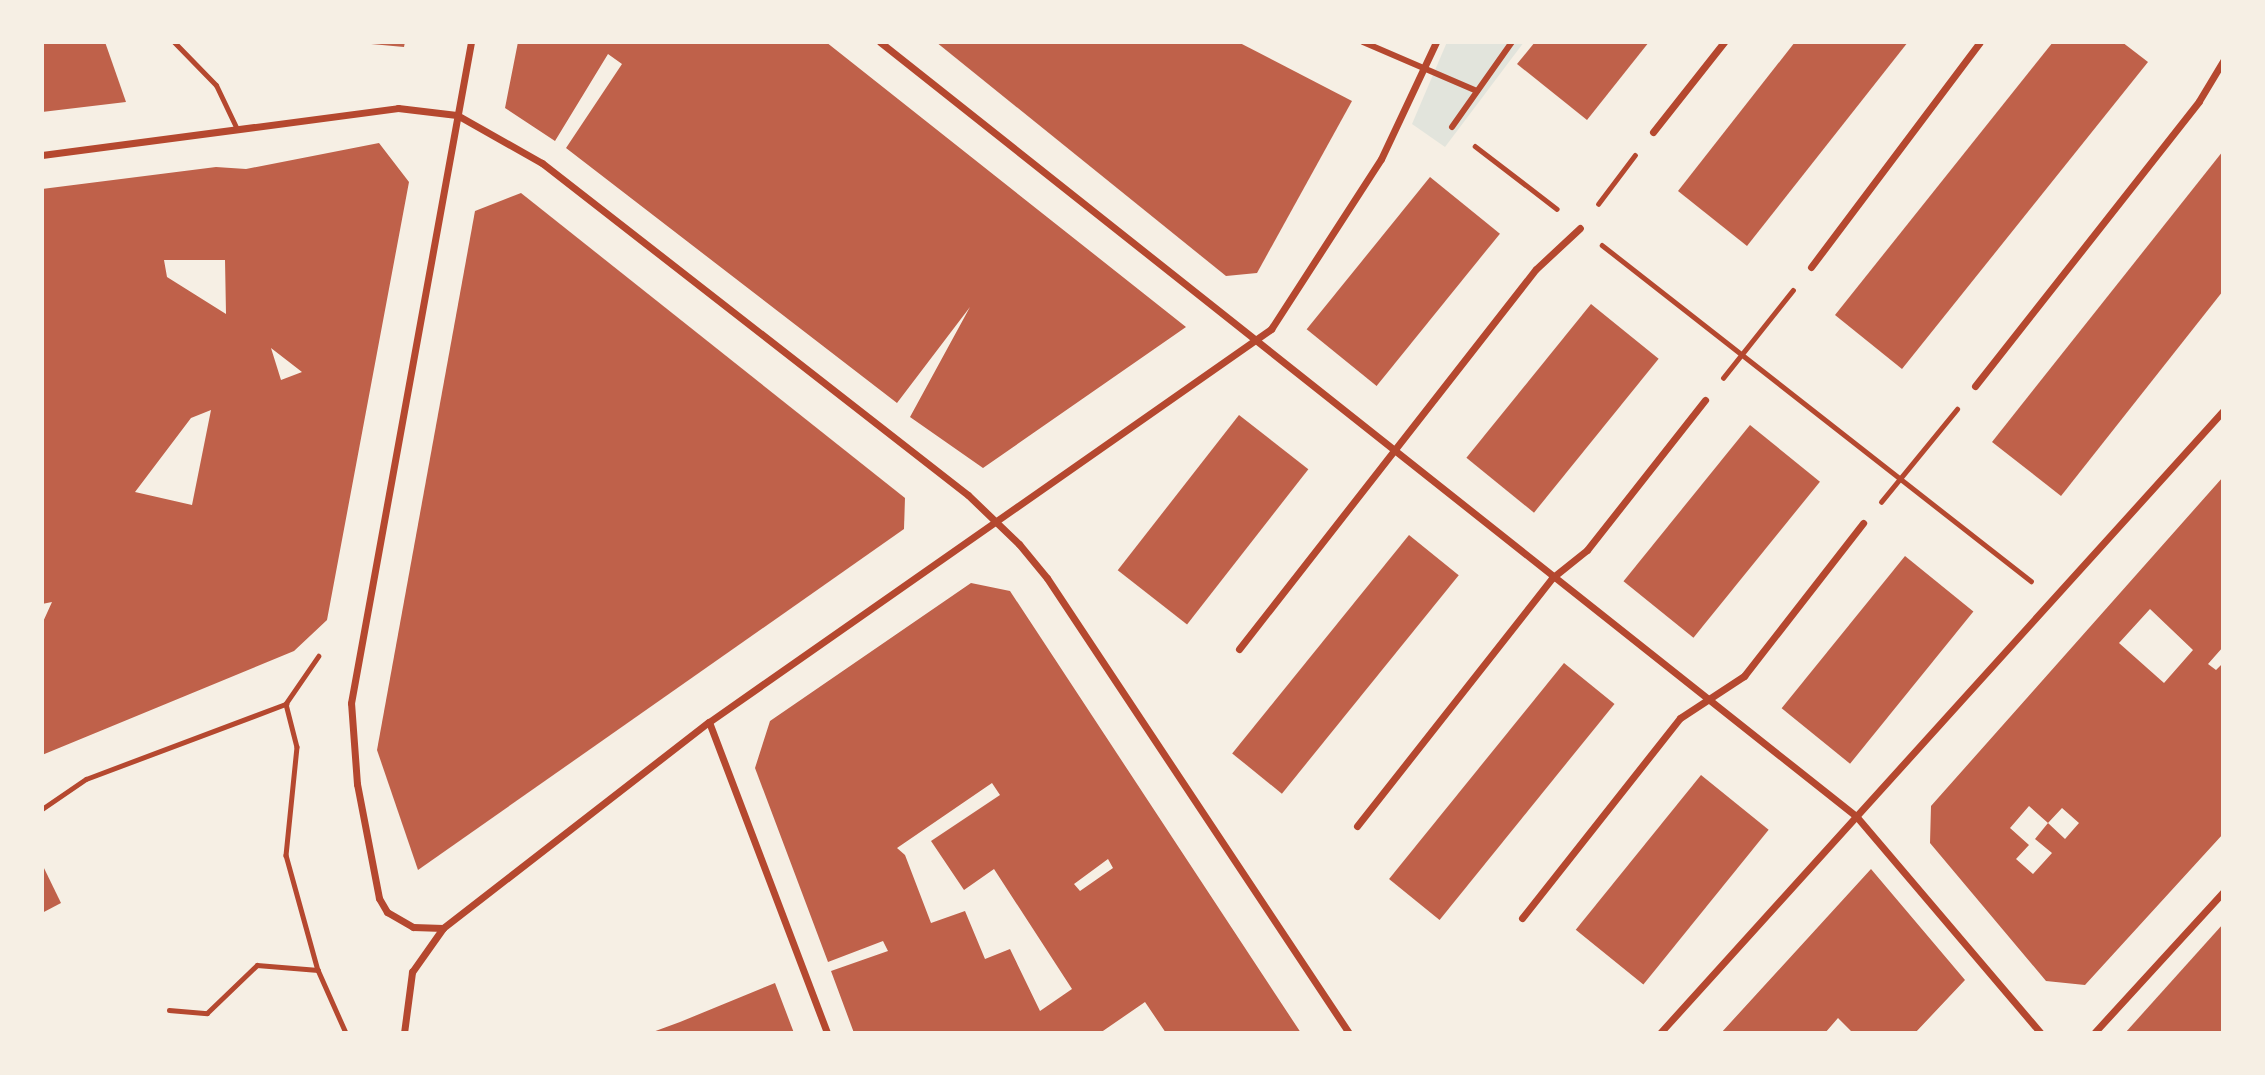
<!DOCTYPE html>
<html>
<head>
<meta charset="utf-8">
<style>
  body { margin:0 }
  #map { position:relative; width:2265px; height:1075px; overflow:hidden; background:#f6efe4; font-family:"Exo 2",sans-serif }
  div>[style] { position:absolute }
  .green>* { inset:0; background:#e2e4dc }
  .building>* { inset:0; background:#bf614a; transform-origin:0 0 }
  .path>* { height:4.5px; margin:-2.25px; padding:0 2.25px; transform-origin:2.25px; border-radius:2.25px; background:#b5482f }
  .service>* { height:5px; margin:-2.5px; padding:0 2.5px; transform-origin:2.5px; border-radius:2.5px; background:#b5482f }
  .pedestrian>* { height:6px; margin:-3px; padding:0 3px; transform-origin:3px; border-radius:3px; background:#b5482f }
  .minor>* { height:7px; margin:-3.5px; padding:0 3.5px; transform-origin:3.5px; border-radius:3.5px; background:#b5482f }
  span { translate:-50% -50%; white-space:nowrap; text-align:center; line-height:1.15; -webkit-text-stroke:6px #f6efe4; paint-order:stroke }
  .frame { position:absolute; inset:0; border:44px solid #f6efe4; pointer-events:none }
</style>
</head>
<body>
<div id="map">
  <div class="green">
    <div style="clip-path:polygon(1447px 42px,1524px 42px,1445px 147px,1412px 124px)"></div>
  </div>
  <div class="building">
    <div style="clip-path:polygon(42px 42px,105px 42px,126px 102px,42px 112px)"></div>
    <div style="clip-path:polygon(372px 42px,405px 42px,404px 47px,371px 44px)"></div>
    <div style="clip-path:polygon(518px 42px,826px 42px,1186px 327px,983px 468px,910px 417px,970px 307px,897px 403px,566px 148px,622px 64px,608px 54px,555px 141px,505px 108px)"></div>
    <div style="clip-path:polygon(936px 42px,1238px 42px,1352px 101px,1257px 273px,1226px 276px)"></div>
    <div style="clip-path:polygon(1535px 42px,1649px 42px,1587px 120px,1517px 64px)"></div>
    <div style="clip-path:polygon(1795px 42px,1908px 42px,1747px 246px,1678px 191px)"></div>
    <div style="clip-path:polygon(2053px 42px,2122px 42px,2148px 62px,1902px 369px,1835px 315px)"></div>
    <div style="clip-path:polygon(evenodd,379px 143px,409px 182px,327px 620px,294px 651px,42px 755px,42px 624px,52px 602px,42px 604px,42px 189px,216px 167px,246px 169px,379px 143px,164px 260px,225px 260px,226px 314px,167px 277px,164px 260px,379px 143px,271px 348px,302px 372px,281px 380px,271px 348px,379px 143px,211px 410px,192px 505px,135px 492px,191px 418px,211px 410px)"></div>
    <div style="clip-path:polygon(2223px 151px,2223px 291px,2061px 496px,1992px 442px)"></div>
    <div style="left:1430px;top:177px;width:90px;height:196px;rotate:39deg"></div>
    <div style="clip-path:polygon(521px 193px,905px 498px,904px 529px,418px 870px,377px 750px,475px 211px)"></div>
    <div style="left:1591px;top:304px;width:87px;height:198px;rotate:39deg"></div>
    <div style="left:1239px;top:415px;width:88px;height:197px;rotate:38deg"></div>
    <div style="left:1750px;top:425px;width:90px;height:201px;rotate:39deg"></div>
    <div style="clip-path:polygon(evenodd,2223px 477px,2223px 647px,2208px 664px,2216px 670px,2223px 663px,2223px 834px,2085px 985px,2046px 981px,1930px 843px,1931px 806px,2223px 477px,2150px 609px,2193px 650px,2164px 683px,2119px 643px,2150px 609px,2223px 477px,2029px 806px,2048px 823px,2062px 808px,2079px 823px,2065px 839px,2048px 823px,2035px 839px,2052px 853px,2033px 874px,2016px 859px,2029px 845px,2010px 828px,2029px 806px)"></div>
    <div style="left:1409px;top:535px;width:64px;height:281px;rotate:39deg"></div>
    <div style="left:1905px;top:556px;width:88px;height:196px;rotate:39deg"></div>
    <div style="clip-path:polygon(evenodd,971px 583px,1010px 591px,1301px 1033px,1166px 1033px,1145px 1002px,1100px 1033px,854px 1033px,831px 971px,888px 951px,883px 941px,828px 962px,755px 768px,770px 721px,971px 583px,992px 783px,1000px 795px,931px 841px,964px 890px,994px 869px,1072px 989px,1040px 1011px,1010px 949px,985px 959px,965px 911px,931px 923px,905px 855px,897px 848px,992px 783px,971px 583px,1108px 859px,1113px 868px,1080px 891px,1074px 884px,1108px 859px)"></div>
    <div style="left:1564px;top:663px;width:65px;height:278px;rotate:39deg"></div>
    <div style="left:1701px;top:775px;width:87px;height:199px;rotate:39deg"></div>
    <div style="clip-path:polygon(42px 864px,61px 903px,42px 913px)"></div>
    <div style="clip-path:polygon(1871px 869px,1965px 980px,1915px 1033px,1853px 1033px,1838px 1018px,1825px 1033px,1721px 1033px)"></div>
    <div style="clip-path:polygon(2223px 924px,2223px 1033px,2125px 1033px)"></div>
    <div style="clip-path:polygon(775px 983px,794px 1033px,650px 1033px,680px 1022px)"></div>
  </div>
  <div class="path">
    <div style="left:1475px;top:146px;width:103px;rotate:37.5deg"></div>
    <div style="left:1598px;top:204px;width:61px;rotate:-52.9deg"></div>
    <div style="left:1602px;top:245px;width:545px;rotate:38.07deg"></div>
    <div style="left:1723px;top:378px;width:112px;rotate:-51.5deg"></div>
    <div style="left:1881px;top:502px;width:120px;rotate:-50.7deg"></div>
    <div style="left:319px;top:656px;width:58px;rotate:124.5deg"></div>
    <div style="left:286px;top:704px;width:44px;rotate:75.7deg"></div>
    <div style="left:297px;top:747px;width:109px;rotate:95.8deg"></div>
    <div style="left:286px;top:855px;width:119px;rotate:74.5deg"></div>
    <div style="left:318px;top:970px;width:69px;rotate:66deg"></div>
    <div style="left:42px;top:809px;width:53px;rotate:-34.3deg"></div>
    <div style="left:86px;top:779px;width:214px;rotate:-20.6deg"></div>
    <div style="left:169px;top:1010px;width:38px;rotate:5deg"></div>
    <div style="left:207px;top:1013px;width:69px;rotate:-43.8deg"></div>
    <div style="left:257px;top:965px;width:61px;rotate:4.7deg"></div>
  </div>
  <div class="service">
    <div style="left:174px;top:42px;width:60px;rotate:45.7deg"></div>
    <div style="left:216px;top:85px;width:49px;rotate:64.5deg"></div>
  </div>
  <div class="pedestrian">
    <div style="left:1363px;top:42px;width:124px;rotate:23.3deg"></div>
    <div style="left:1452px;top:127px;width:104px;rotate:-54.8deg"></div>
  </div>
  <div class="minor">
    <div style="left:880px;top:42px;width:1246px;rotate:38.42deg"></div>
    <div style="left:1856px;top:816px;width:285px;rotate:49.6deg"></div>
    <div style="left:1653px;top:132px;width:115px;rotate:-51.7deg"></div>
    <div style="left:42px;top:155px;width:359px;rotate:-7.5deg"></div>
    <div style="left:398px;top:108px;width:59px;rotate:6.8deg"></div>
    <div style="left:457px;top:115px;width:98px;rotate:29.5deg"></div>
    <div style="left:542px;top:163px;width:540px;rotate:37.93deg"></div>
    <div style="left:968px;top:495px;width:71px;rotate:43.9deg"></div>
    <div style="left:1019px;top:544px;width:44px;rotate:50.5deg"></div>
    <div style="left:1047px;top:578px;width:546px;rotate:56.43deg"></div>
    <div style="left:1811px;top:267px;width:281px;rotate:-53.1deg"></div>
    <div style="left:1975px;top:386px;width:362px;rotate:-51.8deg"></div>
    <div style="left:2199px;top:101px;width:47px;rotate:-59deg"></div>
    <div style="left:1239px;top:649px;width:482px;rotate:-52deg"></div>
    <div style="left:1536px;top:269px;width:60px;rotate:-43deg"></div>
    <div style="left:709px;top:722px;width:333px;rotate:69.2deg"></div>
    <div style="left:1357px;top:826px;width:315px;rotate:-51.8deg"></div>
    <div style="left:1552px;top:578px;width:45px;rotate:-38.7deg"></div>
    <div style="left:1587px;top:550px;width:191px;rotate:-51.8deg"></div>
    <div style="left:1522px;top:918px;width:255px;rotate:-51.7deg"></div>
    <div style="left:1680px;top:718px;width:77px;rotate:-33.3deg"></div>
    <div style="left:1744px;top:676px;width:194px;rotate:-52.1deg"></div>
    <div style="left:443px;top:928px;width:30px;rotate:-178deg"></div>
    <div style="left:413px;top:927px;width:30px;rotate:-150deg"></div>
    <div style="left:387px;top:912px;width:16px;rotate:-120deg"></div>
    <div style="left:379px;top:898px;width:116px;rotate:-100.9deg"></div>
    <div style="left:357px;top:784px;width:81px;rotate:-94.2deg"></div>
    <div style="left:351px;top:703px;width:672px;rotate:-79.71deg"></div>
    <div style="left:404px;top:1033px;width:62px;rotate:-82.5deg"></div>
    <div style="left:412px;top:972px;width:54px;rotate:-54.8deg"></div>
    <div style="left:443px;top:928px;width:336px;rotate:-37.8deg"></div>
    <div style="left:709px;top:722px;width:686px;rotate:-34.96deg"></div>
    <div style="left:1271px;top:329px;width:202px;rotate:-57.1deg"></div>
    <div style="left:1381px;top:159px;width:129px;rotate:-64.8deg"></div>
    <div style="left:1660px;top:1033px;width:839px;rotate:-47.85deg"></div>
    <div style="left:2094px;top:1033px;width:191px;rotate:-47.5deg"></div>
  </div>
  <div class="frame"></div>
</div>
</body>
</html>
